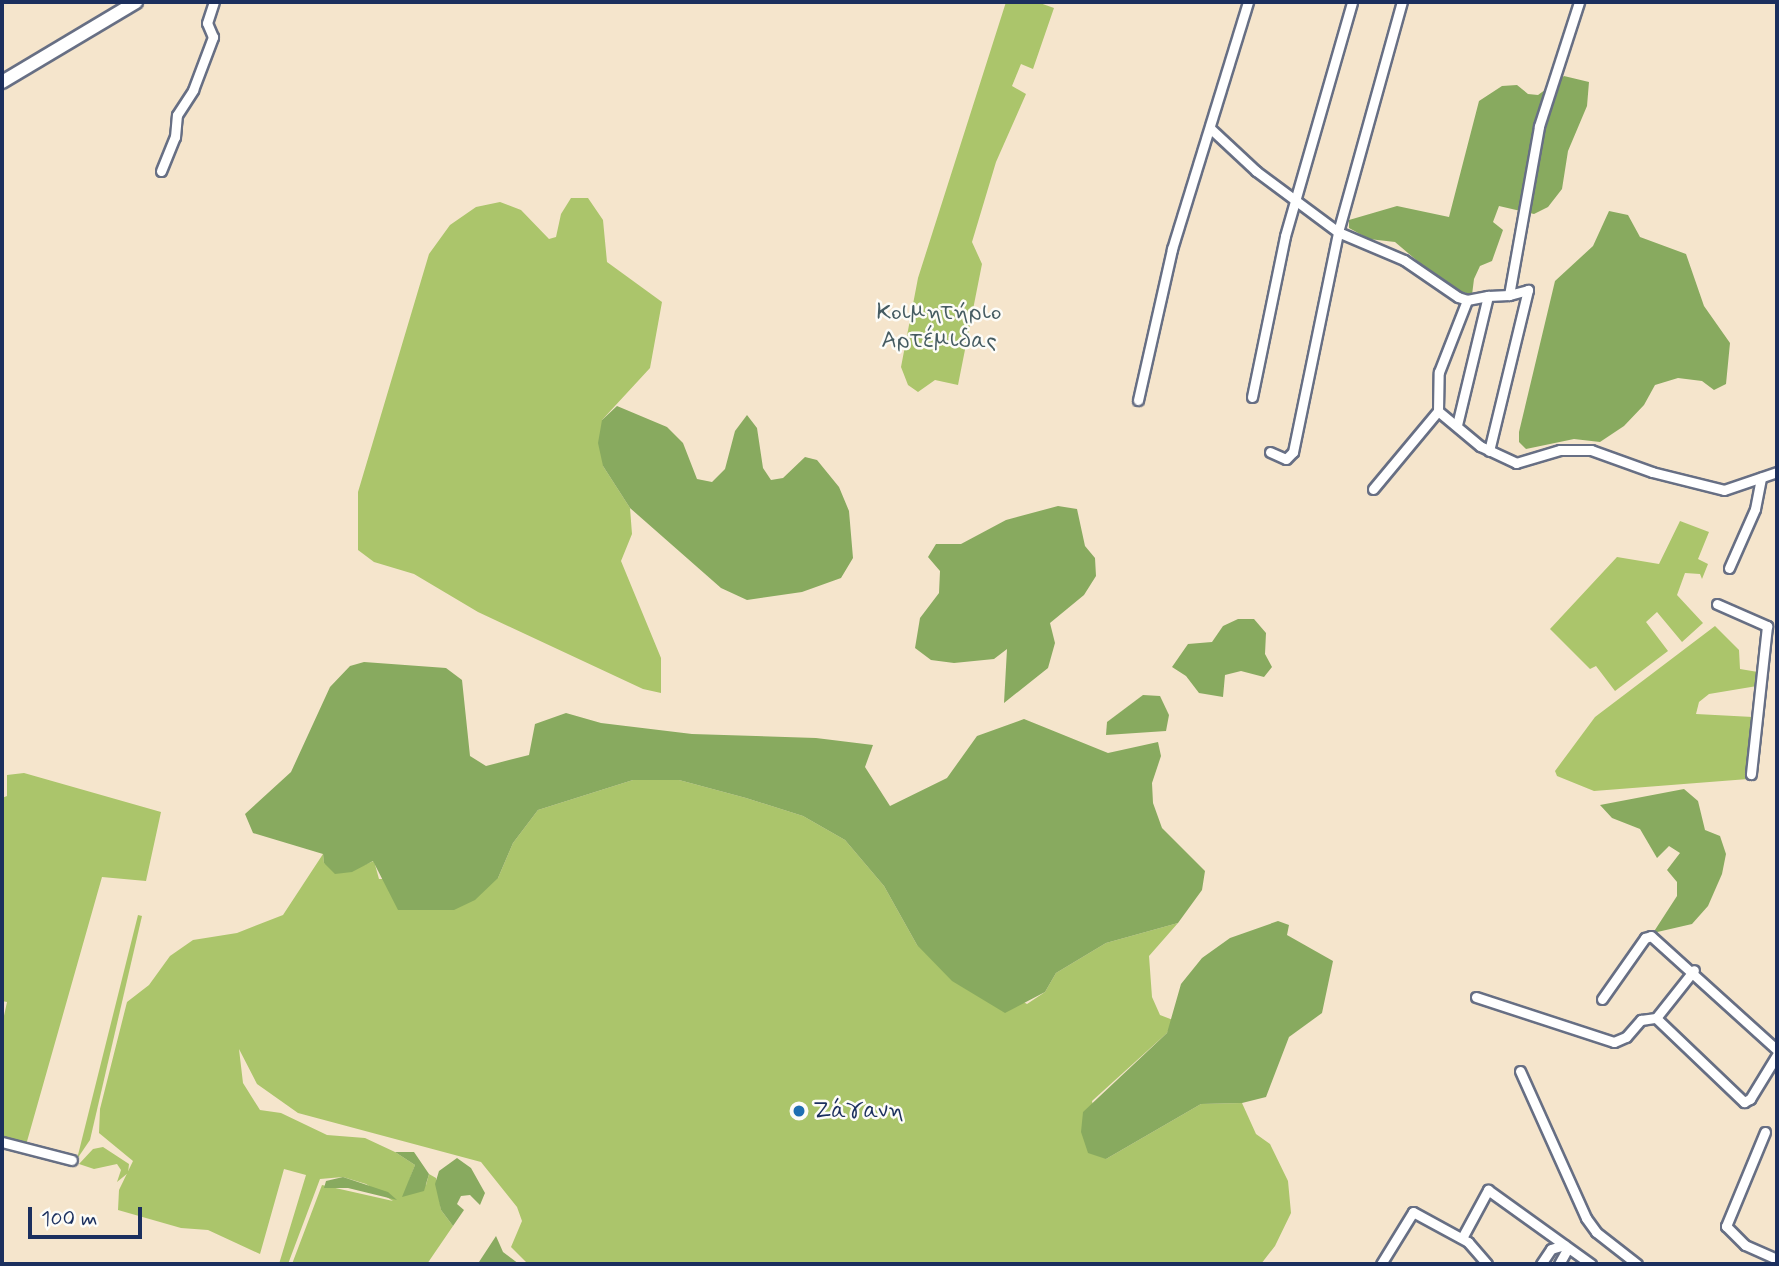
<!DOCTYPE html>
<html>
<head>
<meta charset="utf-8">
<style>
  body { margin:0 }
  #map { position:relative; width:1779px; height:1266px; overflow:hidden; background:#f5e5cc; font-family:Mynerve,sans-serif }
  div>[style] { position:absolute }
  .green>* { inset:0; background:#abc56b }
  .forest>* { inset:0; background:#88aa5f }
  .roads { filter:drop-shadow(2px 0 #676f84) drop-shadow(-2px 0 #676f84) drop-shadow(0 2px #676f84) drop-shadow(0 -2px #676f84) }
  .street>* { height:9px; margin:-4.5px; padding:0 4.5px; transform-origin:4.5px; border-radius:4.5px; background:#fff }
  .secondary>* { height:12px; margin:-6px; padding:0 6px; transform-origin:6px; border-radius:6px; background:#fff }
  .dots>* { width:19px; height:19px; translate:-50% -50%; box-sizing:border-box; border:4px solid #fdfcf7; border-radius:50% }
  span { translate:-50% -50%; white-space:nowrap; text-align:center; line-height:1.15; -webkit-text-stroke:5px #fdfcf7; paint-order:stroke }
  .park-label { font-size:24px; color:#465c62 }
  .poi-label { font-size:24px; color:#1b2f5e }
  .left { translate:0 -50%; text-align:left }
  .frame { position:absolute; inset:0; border:4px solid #1b2f5e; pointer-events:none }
  .scale { position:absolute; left:28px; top:1207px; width:114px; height:32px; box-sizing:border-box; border:4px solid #1b2f5e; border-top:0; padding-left:9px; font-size:21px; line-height:24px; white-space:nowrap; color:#1b2f5e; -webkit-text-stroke:5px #fdfcf7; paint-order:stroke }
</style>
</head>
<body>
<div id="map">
  <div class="green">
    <div style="clip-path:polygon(1006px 2px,1037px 2px,1054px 8px,1033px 69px,1021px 64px,1012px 86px,1026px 94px,996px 162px,972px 242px,982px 264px,958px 385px,935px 380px,918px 392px,908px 385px,901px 367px,918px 278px)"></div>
    <div style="clip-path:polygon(571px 198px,588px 198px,603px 220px,607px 262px,662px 302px,650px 368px,602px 420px,603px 466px,630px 508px,632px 534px,621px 561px,661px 658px,661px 693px,643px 689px,478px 612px,414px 574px,374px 562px,358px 550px,358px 492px,429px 254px,450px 225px,476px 207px,500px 202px,521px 210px,549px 239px,556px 237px,561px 214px)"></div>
    <div style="clip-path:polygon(1680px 521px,1709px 532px,1698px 559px,1708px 564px,1702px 579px,1700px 574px,1685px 573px,1677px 595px,1703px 623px,1682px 642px,1657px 612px,1646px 622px,1668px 651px,1615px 691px,1596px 666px,1590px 669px,1550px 629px,1617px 557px,1659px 564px)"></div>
    <div style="clip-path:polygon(1715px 626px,1739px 650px,1740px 669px,1758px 672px,1757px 686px,1709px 694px,1699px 702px,1696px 714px,1753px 717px,1748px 779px,1594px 791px,1557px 776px,1555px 771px,1595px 717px)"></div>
    <div style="clip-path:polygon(24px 773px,161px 812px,146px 881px,102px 877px,26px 1145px,2px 1139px,2px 1025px,7px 1002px,2px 1001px,2px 798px,7px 796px,7px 775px)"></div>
    <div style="clip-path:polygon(633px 780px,679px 780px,746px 798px,803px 816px,845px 840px,884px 886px,917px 945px,1027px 1004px,1045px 992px,1056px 973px,1106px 943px,1178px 923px,1149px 956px,1152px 997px,1160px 1015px,1173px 1020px,1167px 1033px,1092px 1101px,1106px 1159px,1201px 1104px,1242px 1103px,1256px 1134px,1270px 1144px,1288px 1181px,1291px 1213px,1275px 1246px,1261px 1264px,528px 1264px,511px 1247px,522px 1221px,517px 1207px,481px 1162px,298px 1113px,257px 1084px,239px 1049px,243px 1083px,260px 1110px,281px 1113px,327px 1135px,365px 1138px,395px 1152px,415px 1165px,409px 1181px,426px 1185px,429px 1174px,436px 1178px,441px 1210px,453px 1226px,427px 1264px,292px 1264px,322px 1185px,393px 1201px,366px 1184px,343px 1177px,320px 1179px,288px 1264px,279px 1264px,306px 1175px,284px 1169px,260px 1254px,208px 1230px,181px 1228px,118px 1210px,119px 1190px,133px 1161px,99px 1133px,100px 1109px,127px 1002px,149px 985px,170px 956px,193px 940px,237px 933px,283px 915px,323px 854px,324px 863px,346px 872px,374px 861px,379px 879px,498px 878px,513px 843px,538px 810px)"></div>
    <div style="clip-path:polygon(138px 915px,142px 916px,90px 1140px,77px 1159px)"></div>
    <div style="clip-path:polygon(103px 1147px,129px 1164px,128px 1173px,117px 1182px,121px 1170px,117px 1164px,94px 1169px,79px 1164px,93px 1149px)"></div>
  </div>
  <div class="forest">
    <div style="clip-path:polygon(1564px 76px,1589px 82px,1587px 106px,1568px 151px,1562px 189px,1548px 207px,1534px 214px,1499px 206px,1493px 222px,1503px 230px,1492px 261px,1480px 266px,1474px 279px,1472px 295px,1448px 287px,1395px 242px,1369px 239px,1349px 228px,1349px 220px,1397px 206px,1449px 217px,1479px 101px,1502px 86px,1517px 85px,1528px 94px,1538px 95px)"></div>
    <div style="clip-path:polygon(1609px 211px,1628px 215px,1640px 237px,1686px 254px,1704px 306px,1730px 343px,1726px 384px,1714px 390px,1702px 381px,1678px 378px,1655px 385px,1644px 405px,1624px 426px,1600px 442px,1574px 439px,1526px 449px,1519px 442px,1519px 432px,1555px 281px,1593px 246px)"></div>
    <div style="clip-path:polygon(617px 406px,667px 427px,683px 443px,697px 479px,712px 482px,725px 469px,735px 431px,747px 415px,757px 428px,763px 468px,771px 480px,783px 478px,805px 457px,817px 460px,839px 487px,849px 511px,853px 558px,841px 578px,802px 592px,747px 600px,721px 588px,630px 508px,603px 466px,598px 443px,602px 420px)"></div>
    <div style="clip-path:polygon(1058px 506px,1077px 509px,1085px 546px,1095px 558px,1096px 576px,1084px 595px,1050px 623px,1055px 643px,1048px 668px,1004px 703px,1007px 649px,994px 659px,954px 663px,931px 660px,915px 648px,920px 618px,939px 593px,940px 571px,928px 557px,936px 544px,961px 544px,1006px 520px)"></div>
    <div style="clip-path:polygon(1238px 619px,1254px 619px,1266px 633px,1265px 654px,1272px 667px,1264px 677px,1241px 671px,1225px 675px,1223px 697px,1199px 693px,1186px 676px,1172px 667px,1188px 644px,1212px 642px,1223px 626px)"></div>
    <div style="clip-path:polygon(364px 662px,446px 668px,462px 680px,470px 756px,486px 766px,529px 755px,535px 724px,566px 713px,601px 723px,692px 734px,816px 738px,873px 745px,865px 767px,890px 806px,947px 778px,977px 736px,1024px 719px,1108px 753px,1158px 742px,1161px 756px,1152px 783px,1153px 803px,1162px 828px,1205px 871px,1202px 890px,1178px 923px,1106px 943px,1056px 973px,1045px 992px,1005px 1013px,952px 981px,917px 945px,884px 886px,845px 840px,803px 816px,746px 798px,679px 780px,633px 780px,538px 810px,513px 843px,498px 878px,475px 900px,454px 910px,398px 910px,373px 861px,352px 872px,335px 874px,324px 863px,323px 854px,253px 833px,245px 814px,291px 772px,330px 687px,350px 666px)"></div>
    <div style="clip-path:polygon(1143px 695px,1160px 696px,1169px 715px,1166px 731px,1106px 735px,1107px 722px)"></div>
    <div style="clip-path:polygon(1684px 789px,1698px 801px,1705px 830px,1720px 836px,1726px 854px,1722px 874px,1708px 906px,1692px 924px,1653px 933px,1677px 896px,1677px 882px,1667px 870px,1680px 853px,1669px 846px,1657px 858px,1640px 829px,1612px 818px,1600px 805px)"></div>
    <div style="clip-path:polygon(1278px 921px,1289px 925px,1287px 935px,1333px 961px,1322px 1013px,1289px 1037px,1266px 1097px,1242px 1103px,1201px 1104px,1106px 1159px,1088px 1153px,1081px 1132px,1083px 1112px,1167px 1033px,1181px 984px,1202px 958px,1230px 938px)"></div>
    <div style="clip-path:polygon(395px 1152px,414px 1152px,429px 1174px,424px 1191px,402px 1197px,415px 1165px)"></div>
    <div style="clip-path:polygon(457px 1158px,471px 1168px,485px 1193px,480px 1205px,470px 1195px,461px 1196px,457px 1204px,464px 1210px,453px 1226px,441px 1210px,435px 1184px,439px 1171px)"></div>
    <div style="clip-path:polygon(343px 1177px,388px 1192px,397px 1200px,348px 1188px,324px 1188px,326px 1181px)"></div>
    <div style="clip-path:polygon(496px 1236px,503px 1252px,519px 1264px,479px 1262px)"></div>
  </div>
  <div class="roads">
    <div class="street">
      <div style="left:1211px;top:129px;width:62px;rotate:43deg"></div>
      <div style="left:1256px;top:171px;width:102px;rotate:36.6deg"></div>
      <div style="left:1338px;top:232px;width:72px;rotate:23deg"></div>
      <div style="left:1404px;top:260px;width:65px;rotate:34.4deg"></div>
      <div style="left:1458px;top:297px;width:9px;rotate:18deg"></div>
      <div style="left:1467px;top:300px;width:21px;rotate:-11deg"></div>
      <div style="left:161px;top:171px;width:37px;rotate:-68deg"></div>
      <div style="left:175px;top:137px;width:22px;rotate:-85deg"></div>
      <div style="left:177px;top:115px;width:30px;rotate:-57deg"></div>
      <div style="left:193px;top:90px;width:57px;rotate:-69.3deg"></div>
      <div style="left:213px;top:37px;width:15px;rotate:-113deg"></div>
      <div style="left:207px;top:23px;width:22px;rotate:-72deg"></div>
      <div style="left:1252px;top:397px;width:164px;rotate:-78.4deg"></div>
      <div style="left:1285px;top:236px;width:243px;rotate:-74deg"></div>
      <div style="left:1138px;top:400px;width:155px;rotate:-77.3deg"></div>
      <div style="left:1172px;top:249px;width:258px;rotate:-72.9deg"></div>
      <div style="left:1438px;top:411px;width:55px;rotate:39.8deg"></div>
      <div style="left:1480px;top:446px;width:40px;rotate:25deg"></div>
      <div style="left:1516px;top:463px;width:46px;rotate:-16.5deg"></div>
      <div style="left:1560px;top:450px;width:31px"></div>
      <div style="left:1591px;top:450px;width:65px;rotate:19.8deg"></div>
      <div style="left:1652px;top:472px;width:74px;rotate:14deg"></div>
      <div style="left:1724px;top:490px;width:56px;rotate:-18.8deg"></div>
      <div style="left:1457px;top:425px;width:133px;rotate:-76.5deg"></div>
      <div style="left:1488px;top:296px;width:21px;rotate:-3deg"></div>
      <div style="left:1489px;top:451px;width:166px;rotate:-76.4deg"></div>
      <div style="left:1528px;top:290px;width:20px;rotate:165deg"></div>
      <div style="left:1509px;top:295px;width:172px;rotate:-79.9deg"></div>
      <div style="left:1539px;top:126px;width:130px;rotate:-72.1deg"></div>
      <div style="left:1270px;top:452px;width:17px;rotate:24deg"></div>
      <div style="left:1286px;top:459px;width:10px;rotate:-45deg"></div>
      <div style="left:1293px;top:452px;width:225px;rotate:-78.4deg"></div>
      <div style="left:1338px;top:232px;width:239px;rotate:-74.5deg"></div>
      <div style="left:1373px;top:489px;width:102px;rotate:-50.2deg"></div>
      <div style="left:1438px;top:411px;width:39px;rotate:-89deg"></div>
      <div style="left:1439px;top:372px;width:77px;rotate:-68.7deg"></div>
      <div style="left:1729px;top:568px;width:64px;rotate:-66.2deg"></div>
      <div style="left:1755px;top:509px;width:32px;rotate:-79deg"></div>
      <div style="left:1717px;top:604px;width:55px;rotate:23.7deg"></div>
      <div style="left:1767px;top:626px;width:149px;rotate:96.2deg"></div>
      <div style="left:1476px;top:997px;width:145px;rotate:18.1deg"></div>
      <div style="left:1614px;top:1042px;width:13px;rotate:-23deg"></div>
      <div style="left:1626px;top:1037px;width:23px;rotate:-49deg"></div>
      <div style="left:1641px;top:1020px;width:15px;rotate:-8deg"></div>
      <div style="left:1656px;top:1018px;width:122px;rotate:43.7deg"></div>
      <div style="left:1744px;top:1102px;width:7px;rotate:-27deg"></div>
      <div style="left:1750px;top:1099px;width:52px;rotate:-58.5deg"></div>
      <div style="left:1602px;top:999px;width:75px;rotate:-54.8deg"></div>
      <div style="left:1645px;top:938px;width:6px;rotate:-18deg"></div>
      <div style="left:1651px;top:936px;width:170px;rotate:42.1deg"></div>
      <div style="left:1656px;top:1018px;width:61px;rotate:-51.6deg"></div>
      <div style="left:1520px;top:1071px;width:161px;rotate:65.8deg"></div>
      <div style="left:1586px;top:1218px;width:17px;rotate:54deg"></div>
      <div style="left:1596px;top:1232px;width:52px;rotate:38deg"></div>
      <div style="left:1765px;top:1132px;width:102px;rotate:112.5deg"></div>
      <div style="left:1726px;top:1226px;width:27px;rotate:45deg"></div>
      <div style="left:1745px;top:1245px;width:35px;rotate:24deg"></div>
      <div style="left:2px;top:1142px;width:72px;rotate:14.4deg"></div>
      <div style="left:1462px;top:1238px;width:55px;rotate:-61.6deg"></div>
      <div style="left:1488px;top:1190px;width:127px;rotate:35.7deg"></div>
      <div style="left:1381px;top:1264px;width:61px;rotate:-58.4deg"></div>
      <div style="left:1413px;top:1212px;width:63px;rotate:28.6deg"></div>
      <div style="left:1468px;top:1242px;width:29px;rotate:49deg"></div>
      <div style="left:1541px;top:1264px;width:18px;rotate:-56deg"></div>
      <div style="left:1551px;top:1249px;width:14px;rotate:-17deg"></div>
      <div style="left:1559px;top:1264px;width:18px;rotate:-61deg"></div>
    </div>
    <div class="secondary">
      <div style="left:2px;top:82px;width:156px;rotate:-30.8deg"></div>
    </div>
  </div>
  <div class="dots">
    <div style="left:799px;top:1111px;background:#1f6fb2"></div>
  </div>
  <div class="park-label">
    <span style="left:939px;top:327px">Κοιμητήριο<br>Αρτέμιδας</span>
  </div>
  <div class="poi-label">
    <span class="left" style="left:813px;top:1111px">Ζάγανη</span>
  </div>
  <div class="frame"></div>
  <div class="scale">100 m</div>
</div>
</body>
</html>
